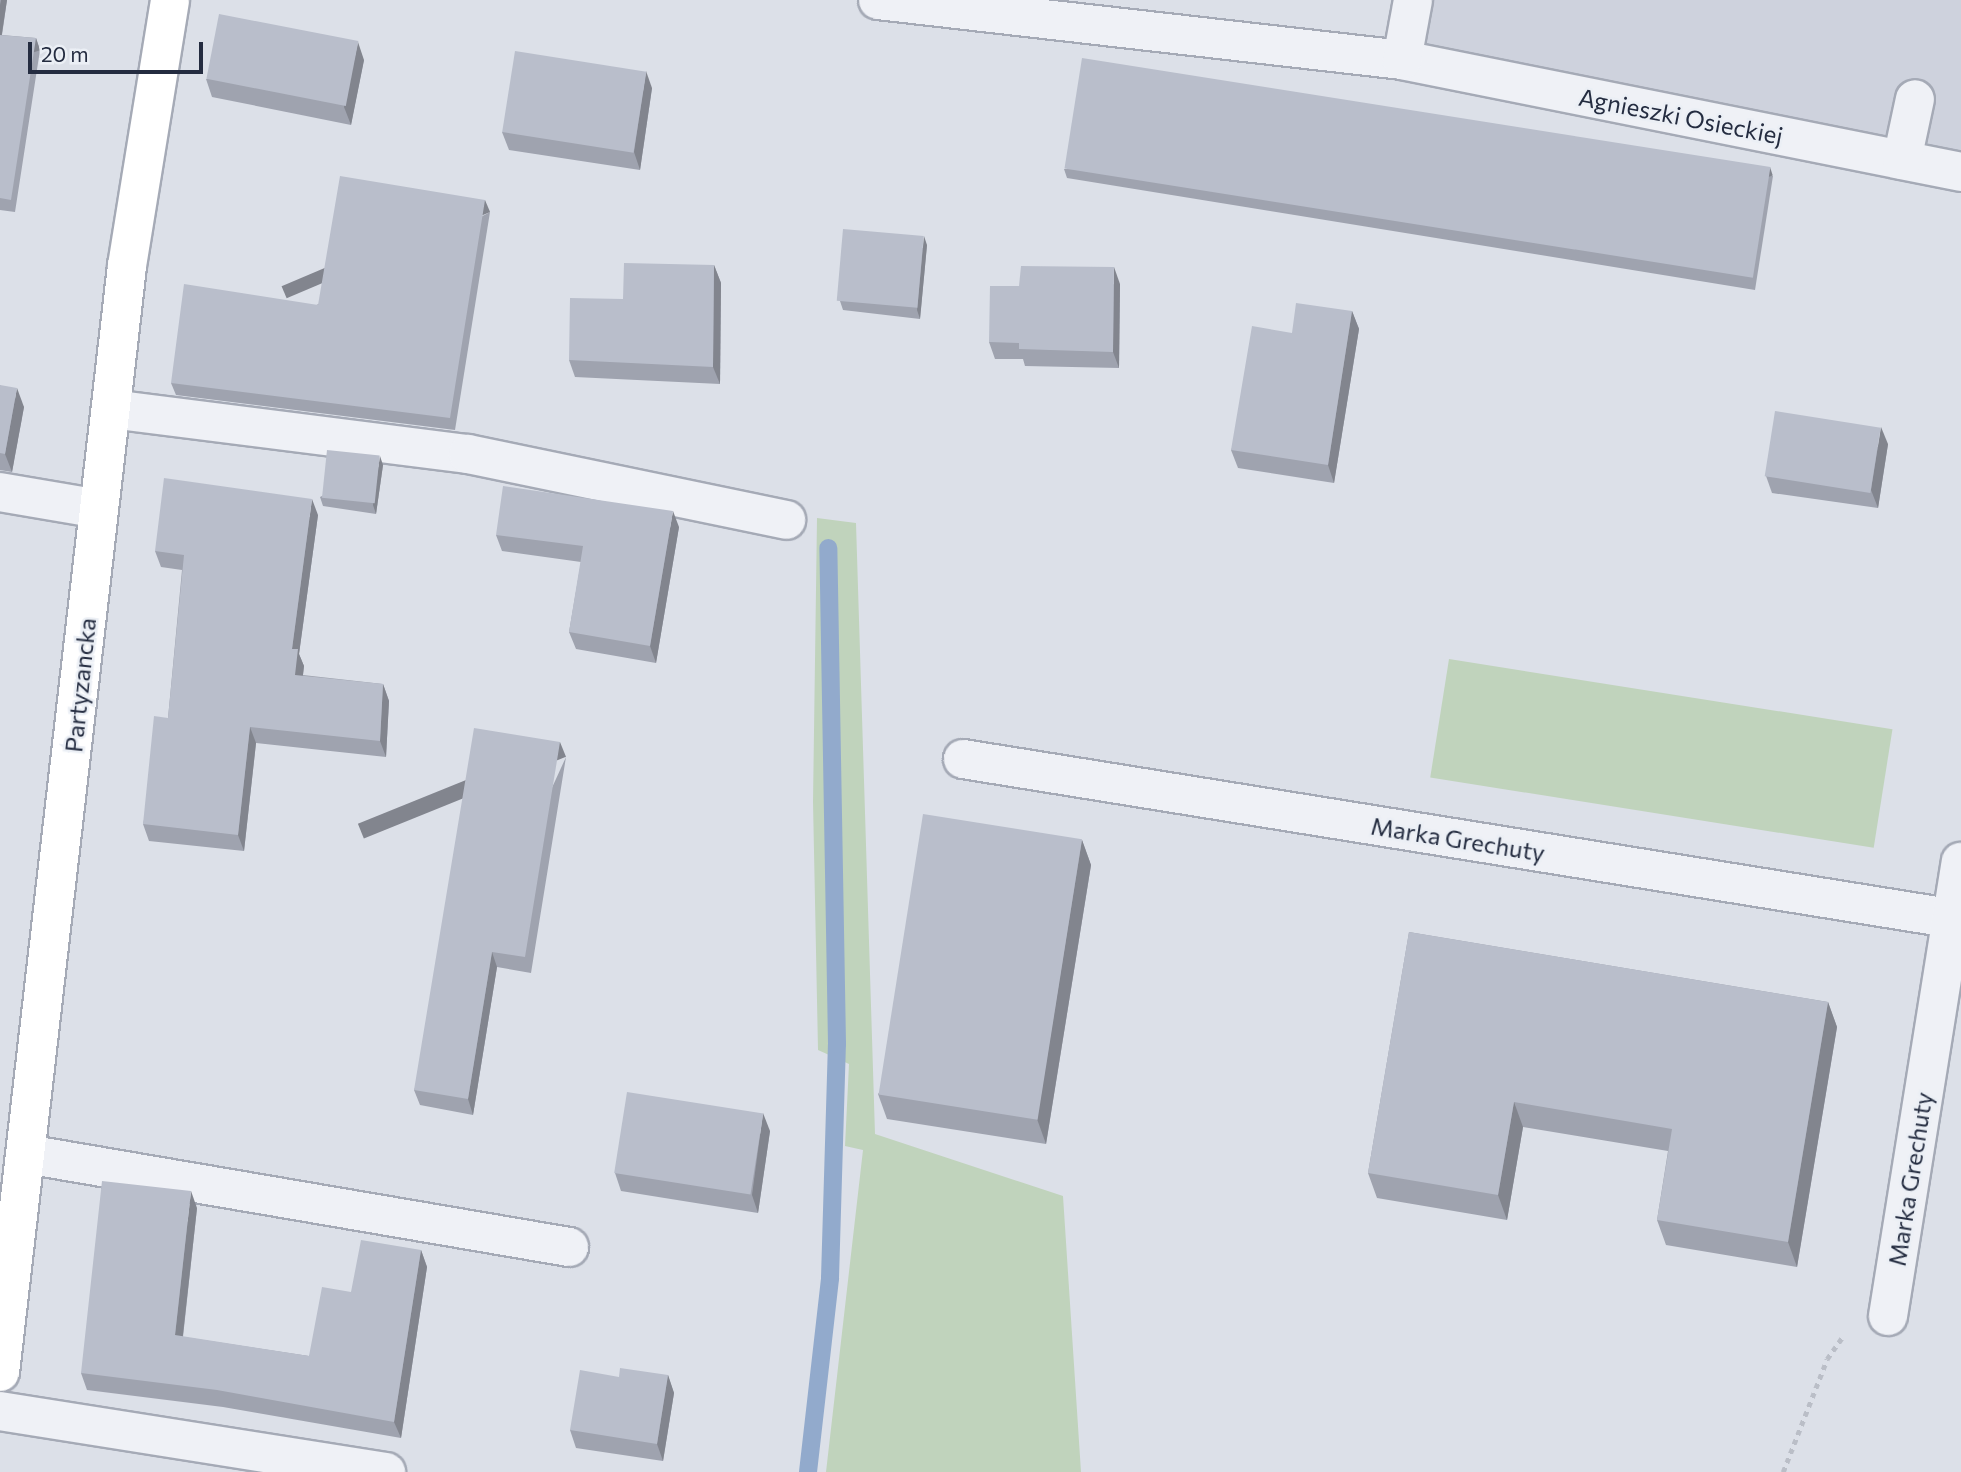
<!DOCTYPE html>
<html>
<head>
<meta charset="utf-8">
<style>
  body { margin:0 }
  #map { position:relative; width:1961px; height:1472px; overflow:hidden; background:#dce0e8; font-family:Commissioner,sans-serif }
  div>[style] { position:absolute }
  .built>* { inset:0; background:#ced2dd }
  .green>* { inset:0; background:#c0d3bc; transform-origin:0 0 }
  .stream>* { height:18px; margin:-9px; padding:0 9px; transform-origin:9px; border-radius:9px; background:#92aacc }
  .path>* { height:4.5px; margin-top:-2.25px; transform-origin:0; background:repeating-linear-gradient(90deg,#babec7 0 5px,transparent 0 10px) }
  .roads { filter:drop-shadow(2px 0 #a5aab6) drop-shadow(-2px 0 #a5aab6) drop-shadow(0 2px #a5aab6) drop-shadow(0 -2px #a5aab6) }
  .minor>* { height:38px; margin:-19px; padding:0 19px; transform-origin:19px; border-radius:19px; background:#eff1f6 }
  .major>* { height:38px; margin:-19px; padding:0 19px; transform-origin:19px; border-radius:19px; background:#fff }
  .wall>* { inset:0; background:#9fa3af }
  .shaded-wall>* { inset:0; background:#82858e; transform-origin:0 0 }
  .building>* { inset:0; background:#b9becb; transform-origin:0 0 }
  span { translate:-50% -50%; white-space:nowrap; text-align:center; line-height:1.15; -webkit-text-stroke:5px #ebeff5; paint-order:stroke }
  .street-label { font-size:24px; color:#242c40 }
  .scale { position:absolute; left:28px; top:42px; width:175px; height:32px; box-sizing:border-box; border:4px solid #242c40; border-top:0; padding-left:9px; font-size:21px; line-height:24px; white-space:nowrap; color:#242c40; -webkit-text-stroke:5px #ebeff5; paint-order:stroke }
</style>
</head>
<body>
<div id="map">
  <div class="built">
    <div style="clip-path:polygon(1413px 0,1961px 0,1961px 172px,1402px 60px)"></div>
  </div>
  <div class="green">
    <div style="clip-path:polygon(817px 518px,856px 523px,875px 1134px,1063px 1196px,1081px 1472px,826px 1472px,863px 1150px,845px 1146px,849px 1064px,818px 1050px,813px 802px)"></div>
    <div style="left:1449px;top:659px;width:449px;height:120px;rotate:9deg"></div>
  </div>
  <div class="stream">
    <div style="left:808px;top:1472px;width:195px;rotate:-83.5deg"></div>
    <div style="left:830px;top:1278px;width:234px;rotate:-88.3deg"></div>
    <div style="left:837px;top:1044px;width:496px;rotate:-91deg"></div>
  </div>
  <div class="path">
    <div style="left:1783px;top:1472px;width:121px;rotate:-68.7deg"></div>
    <div style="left:1827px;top:1359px;width:28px;rotate:-55deg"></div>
  </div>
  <div class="roads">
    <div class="minor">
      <div style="left:878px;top:0;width:527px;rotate:6.53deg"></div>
      <div style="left:1402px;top:60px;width:570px;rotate:11.33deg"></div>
      <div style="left:1402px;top:60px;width:61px;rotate:-79.6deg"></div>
      <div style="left:1902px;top:160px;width:62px;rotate:-78deg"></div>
      <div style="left:111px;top:409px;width:360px;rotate:7.2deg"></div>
      <div style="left:468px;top:454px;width:325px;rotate:11.7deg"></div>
      <div style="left:0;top:492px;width:100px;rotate:9.7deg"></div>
      <div style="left:963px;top:759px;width:1011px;rotate:9.16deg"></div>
      <div style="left:26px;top:1154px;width:551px;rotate:9.72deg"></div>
      <div style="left:1888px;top:1316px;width:460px;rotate:-80.9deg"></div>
      <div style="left:0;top:1411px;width:391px;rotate:9deg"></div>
    </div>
    <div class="major">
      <div style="left:0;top:1372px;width:1113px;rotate:-83.45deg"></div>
      <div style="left:127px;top:266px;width:269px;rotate:-80.8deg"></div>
    </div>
  </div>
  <div class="wall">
    <div style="clip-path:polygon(0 0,7px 0,2px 35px,36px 38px,40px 50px,15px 212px,0 210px)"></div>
    <div style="clip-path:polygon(364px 60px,351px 125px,212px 97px,206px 79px)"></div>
    <div style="clip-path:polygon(652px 88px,640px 170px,509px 150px,502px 132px)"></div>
    <div style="clip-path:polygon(1064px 169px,1773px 176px,1755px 290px,1067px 178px)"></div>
    <div style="clip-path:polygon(490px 212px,455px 430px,176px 395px,171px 383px)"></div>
    <div style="clip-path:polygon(927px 245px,920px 319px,843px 310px,840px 301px)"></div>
    <div style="clip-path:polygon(714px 265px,721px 283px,720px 384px,575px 377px,569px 360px,623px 299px)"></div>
    <div style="clip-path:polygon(1120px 284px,1119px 368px,1025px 366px,1023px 359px,995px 359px,989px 342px,1019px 286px)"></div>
    <div style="clip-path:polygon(1352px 311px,1359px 329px,1334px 483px,1238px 468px,1231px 450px,1292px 333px)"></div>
    <div style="clip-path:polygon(0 385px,24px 407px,12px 472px,0 470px)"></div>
    <div style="clip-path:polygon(1888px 444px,1878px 508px,1772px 493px,1766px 476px)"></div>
    <div style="clip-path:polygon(383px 465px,376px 514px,323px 506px,320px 497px)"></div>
    <div style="clip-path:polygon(318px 515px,299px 654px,304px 666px,303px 675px,383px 684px,389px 701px,386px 757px,256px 743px,244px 851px,149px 841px,143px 824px,168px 718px,182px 570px,161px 567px,155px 551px)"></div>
    <div style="clip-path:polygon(679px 527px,656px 663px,576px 649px,569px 632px,581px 562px,502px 551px,496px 535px)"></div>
    <div style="clip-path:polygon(566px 757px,531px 973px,497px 967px,473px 1115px,420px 1105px,414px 1090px)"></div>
    <div style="clip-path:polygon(1082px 840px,1091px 865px,1046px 1144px,887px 1119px,878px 1094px)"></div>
    <div style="clip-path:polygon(1409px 932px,1828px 1002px,1837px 1027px,1797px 1267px,1666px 1245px,1657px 1220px,1668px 1151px,1523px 1127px,1507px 1220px,1377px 1198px,1368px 1173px)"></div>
    <div style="clip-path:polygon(770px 1131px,758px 1213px,621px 1191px,615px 1173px)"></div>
    <div style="clip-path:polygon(197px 1208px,183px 1337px,309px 1356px,351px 1292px,421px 1250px,427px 1267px,401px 1438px,223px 1407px,87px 1390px,81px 1373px)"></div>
    <div style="clip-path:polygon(668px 1375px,674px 1393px,663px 1461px,576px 1448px,570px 1430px,619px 1377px)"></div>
  </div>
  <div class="shaded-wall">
    <div style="clip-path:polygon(1px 0,7px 0,0 46px,0 5px)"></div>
    <div style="left:36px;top:38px;width:13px;height:164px;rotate:72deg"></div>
    <div style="clip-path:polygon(358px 42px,364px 60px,351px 125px,344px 107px)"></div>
    <div style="clip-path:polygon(646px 71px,652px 88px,640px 170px,634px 152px)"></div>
    <div style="left:1770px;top:167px;width:9px;height:115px;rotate:72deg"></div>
    <div style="left:485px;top:200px;width:13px;height:221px;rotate:67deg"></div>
    <div style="clip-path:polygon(924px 236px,927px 245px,920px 319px,917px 310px)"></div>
    <div style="clip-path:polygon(714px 265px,721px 283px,720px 384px,713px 367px)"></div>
    <div style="clip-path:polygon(1114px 267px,1120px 284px,1119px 368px,1113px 352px)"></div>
    <div style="clip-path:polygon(1352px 311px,1359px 329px,1334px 483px,1328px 465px)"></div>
    <div style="clip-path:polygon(17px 388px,24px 407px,12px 472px,5px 454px)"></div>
    <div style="clip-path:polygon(1881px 427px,1888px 444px,1878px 508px,1871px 490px)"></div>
    <div style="clip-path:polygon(380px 456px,383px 465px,376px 514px,373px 505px)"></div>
    <div style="clip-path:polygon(312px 499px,318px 515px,299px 654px,304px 666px,301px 691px,295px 675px,292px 649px)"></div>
    <div style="clip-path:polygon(673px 511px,679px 527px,656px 663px,650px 646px)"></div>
    <div style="clip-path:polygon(383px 684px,389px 701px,386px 757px,380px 741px)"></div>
    <div style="clip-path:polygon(250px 727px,256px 743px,244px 851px,238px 835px)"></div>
    <div style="left:560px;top:742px;width:16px;height:218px;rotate:68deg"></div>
    <div style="clip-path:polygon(1082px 840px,1091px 865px,1046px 1144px,1037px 1119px)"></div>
    <div style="clip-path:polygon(492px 952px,497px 967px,473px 1115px,468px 1099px)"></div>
    <div style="clip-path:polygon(1828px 1002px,1837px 1027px,1797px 1267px,1788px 1242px)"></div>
    <div style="clip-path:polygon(1514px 1102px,1523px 1127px,1507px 1220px,1498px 1195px)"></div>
    <div style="clip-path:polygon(763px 1113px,770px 1131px,758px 1213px,752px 1195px)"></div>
    <div style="clip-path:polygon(191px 1191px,197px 1208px,181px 1352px,175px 1335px)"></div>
    <div style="clip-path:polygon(421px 1250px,427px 1267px,401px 1438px,394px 1422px)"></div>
    <div style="clip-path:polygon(668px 1375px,674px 1393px,663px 1461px,657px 1444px)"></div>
  </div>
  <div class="building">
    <div style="left:219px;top:14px;width:142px;height:66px;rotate:11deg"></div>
    <div style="clip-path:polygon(0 35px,36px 38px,11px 200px,0 198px)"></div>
    <div style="left:515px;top:51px;width:133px;height:82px;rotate:9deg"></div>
    <div style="left:1082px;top:58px;width:697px;height:112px;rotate:9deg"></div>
    <div style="clip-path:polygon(340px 176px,485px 200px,450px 418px,171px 383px,184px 284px,318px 305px)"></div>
    <div style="left:843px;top:229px;width:81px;height:72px;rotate:5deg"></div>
    <div style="clip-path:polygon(624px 263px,714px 265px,713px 367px,569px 360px,570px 298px,623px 299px)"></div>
    <div style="clip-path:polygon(1021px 266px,1114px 267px,1113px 352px,1019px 349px,1019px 343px,989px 342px,990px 286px,1019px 286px)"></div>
    <div style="clip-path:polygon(1296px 303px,1352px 311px,1328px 465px,1231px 450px,1252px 326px,1292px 333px)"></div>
    <div style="clip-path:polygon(0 385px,17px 388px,5px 454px,0 453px)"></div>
    <div style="left:1775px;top:411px;width:107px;height:66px;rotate:9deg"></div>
    <div style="left:327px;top:450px;width:53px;height:48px;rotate:6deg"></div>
    <div style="clip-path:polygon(164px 478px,312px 499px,292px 649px,298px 649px,295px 675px,383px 684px,380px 741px,250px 727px,238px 835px,143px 824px,154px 716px,168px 718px,184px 555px,155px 551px)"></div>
    <div style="clip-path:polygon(503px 486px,673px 511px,650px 646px,569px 632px,583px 546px,496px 535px)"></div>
    <div style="clip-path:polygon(474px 728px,560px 742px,525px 957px,492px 952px,468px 1099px,414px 1090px)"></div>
    <div style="left:923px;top:814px;width:161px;height:284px;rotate:9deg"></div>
    <div style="clip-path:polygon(1409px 932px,1828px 1002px,1788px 1242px,1657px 1220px,1672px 1129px,1514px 1102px,1498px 1195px,1368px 1173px)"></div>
    <div style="left:627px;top:1092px;width:138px;height:82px;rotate:9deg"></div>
    <div style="clip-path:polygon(102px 1181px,191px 1191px,175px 1335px,309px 1356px,322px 1287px,351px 1292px,361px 1240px,421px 1250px,394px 1422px,217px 1390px,81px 1373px)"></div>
    <div style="clip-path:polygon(620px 1368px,668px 1375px,657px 1444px,570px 1430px,580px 1370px,619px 1377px)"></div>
  </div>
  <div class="street-label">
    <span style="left:1681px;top:116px;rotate:11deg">Agnieszki Osieckiej</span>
    <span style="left:80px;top:685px;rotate:-84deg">Partyzancka</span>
    <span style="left:1458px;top:839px;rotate:9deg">Marka Grechuty</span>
    <span style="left:1910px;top:1179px;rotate:-81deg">Marka Grechuty</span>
  </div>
  <div class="scale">20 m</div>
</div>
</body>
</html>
